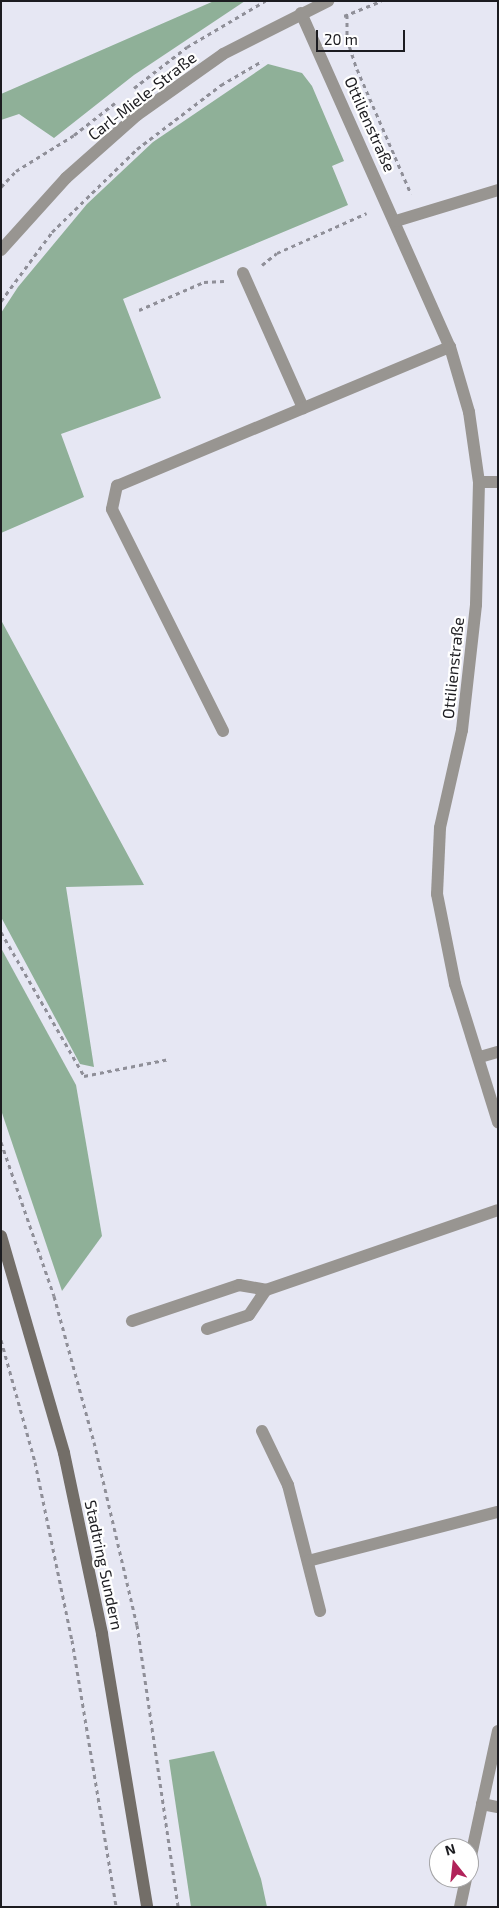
<!DOCTYPE html>
<html>
<head>
<meta charset="utf-8">
<style>
  body { margin:0 }
  #map { position:relative; width:499px; height:1908px; overflow:hidden; background:#e6e7f3; font-family:"Exo 2",sans-serif }
  div>[style] { position:absolute }
  .forest>* { inset:0; background:#8fb098 }
  .path>* { height:3px; margin-top:-1.5px; transform-origin:0; background:repeating-linear-gradient(90deg,#8f8f98 0 4px,transparent 0 8px) }
  .service>* { height:12px; margin:-6px; padding:0 6px; transform-origin:6px; border-radius:6px; background:#989591 }
  .minor>* { height:12px; margin:-6px; padding:0 6px; transform-origin:6px; border-radius:6px; background:#989591 }
  .tertiary>* { height:12px; margin:-6px; padding:0 6px; transform-origin:6px; border-radius:6px; background:#989591 }
  .secondary>* { height:12px; margin:-6px; padding:0 6px; transform-origin:6px; border-radius:6px; background:#736e68 }
  span { translate:-50% -50%; white-space:nowrap; text-align:center; line-height:1.15; -webkit-text-stroke:4.5px #fff; paint-order:stroke }
  .street-label { font-size:16px; color:#1c1c20 }
  .frame { position:absolute; inset:0; border:2px solid #1c1c20; pointer-events:none }
  .north { position:absolute; left:429px; top:1838px; width:50px; height:50px; box-sizing:border-box; background:#fff; border:1px solid #a4a4a6; border-radius:50%; rotate:344deg; font-size:14px; font-weight:700; line-height:20px; text-align:center; color:#1c1c20 }
  .north::after { content:''; display:block; margin:auto; width:18px; height:22px; background:#b1235a; clip-path:polygon(50% 0,100% 100%,50% 72%,0 100%) }
  .scale { position:absolute; left:316px; top:30px; width:89px; height:22px; box-sizing:border-box; border:2px solid #1c1c20; border-top:0; padding-left:6px; font-size:15px; line-height:18px; white-space:nowrap; color:#1c1c20; -webkit-text-stroke:4px #fff; paint-order:stroke }
</style>
</head>
<body>
<div id="map">
  <div class="forest">
    <div style="clip-path:polygon(214px 1px,245px 1px,134px 75px,54px 138px,19px 114px,1px 120px,1px 94px)"></div>
    <div style="clip-path:polygon(268px 64px,302px 73px,312px 86px,344px 161px,332px 166px,348px 205px,123px 299px,161px 398px,61px 434px,84px 497px,1px 533px,1px 313px,18px 287px,87px 204px,153px 142px)"></div>
    <div style="clip-path:polygon(1px 620px,144px 885px,66px 887px,94px 1067px,80px 1064px,1px 917px)"></div>
    <div style="clip-path:polygon(1px 948px,76px 1085px,102px 1236px,62px 1291px,1px 1110px)"></div>
    <div style="clip-path:polygon(214px 1751px,261px 1879px,267px 1907px,191px 1907px,169px 1760px)"></div>
  </div>
  <div class="path">
    <div style="left:347px;top:15px;width:24px;rotate:90deg"></div>
    <div style="left:347px;top:39px;width:32px;rotate:72deg"></div>
    <div style="left:357px;top:69px;width:136px;rotate:66.6deg"></div>
    <div style="left:344px;top:16px;width:40px;rotate:-22deg"></div>
    <div style="left:134px;top:88px;width:67px;rotate:-37.7deg"></div>
    <div style="left:187px;top:47px;width:91px;rotate:-30.5deg"></div>
    <div style="left:1px;top:187px;width:22px;rotate:-47deg"></div>
    <div style="left:16px;top:171px;width:68px;rotate:-31.8deg"></div>
    <div style="left:74px;top:135px;width:52px;rotate:-38deg"></div>
    <div style="left:262px;top:265px;width:19px;rotate:-39deg"></div>
    <div style="left:277px;top:253px;width:98px;rotate:-24deg"></div>
    <div style="left:1px;top:301px;width:86px;rotate:-53.5deg"></div>
    <div style="left:52px;top:232px;width:119px;rotate:-44.3deg"></div>
    <div style="left:137px;top:149px;width:106px;rotate:-37.3deg"></div>
    <div style="left:221px;top:85px;width:48px;rotate:-30.3deg"></div>
    <div style="left:139px;top:310px;width:71px;rotate:-23.3deg"></div>
    <div style="left:204px;top:282px;width:20px;rotate:-3deg"></div>
    <div style="left:1px;top:932px;width:166px;rotate:60deg"></div>
    <div style="left:84px;top:1076px;width:87px;rotate:-11.3deg"></div>
    <div style="left:1px;top:1142px;width:163px;rotate:71deg"></div>
    <div style="left:54px;top:1296px;width:151px;rotate:74.7deg"></div>
    <div style="left:94px;top:1442px;width:188px;rotate:76.8deg"></div>
    <div style="left:137px;top:1625px;width:285px;rotate:81.7deg"></div>
    <div style="left:1px;top:1340px;width:127px;rotate:74.4deg"></div>
    <div style="left:35px;top:1462px;width:182px;rotate:78.3deg"></div>
    <div style="left:72px;top:1640px;width:271px;rotate:80.6deg"></div>
  </div>
  <div class="service">
    <div style="left:243px;top:273px;width:148px;rotate:66deg"></div>
    <div style="left:223px;top:731px;width:248px;rotate:-116.6deg"></div>
    <div style="left:112px;top:509px;width:24px;rotate:-78deg"></div>
    <div style="left:117px;top:486px;width:361px;rotate:-22.7deg"></div>
    <div style="left:132px;top:1321px;width:113px;rotate:-18.6deg"></div>
    <div style="left:239px;top:1285px;width:27px;rotate:10deg"></div>
    <div style="left:266px;top:1290px;width:245px;rotate:-19deg"></div>
    <div style="left:207px;top:1329px;width:44px;rotate:-18.4deg"></div>
    <div style="left:249px;top:1315px;width:30px;rotate:-56deg"></div>
    <div style="left:262px;top:1431px;width:60px;rotate:64.3deg"></div>
    <div style="left:288px;top:1485px;width:130px;rotate:75.7deg"></div>
    <div style="left:308px;top:1561px;width:196px;rotate:-14.5deg"></div>
  </div>
  <div class="minor">
    <div style="left:301px;top:13px;width:366px;rotate:66deg"></div>
    <div style="left:450px;top:347px;width:68px;rotate:73.7deg"></div>
    <div style="left:469px;top:412px;width:71px;rotate:81.9deg"></div>
    <div style="left:479px;top:482px;width:123px;rotate:91.4deg"></div>
    <div style="left:476px;top:605px;width:126px;rotate:96.4deg"></div>
    <div style="left:462px;top:730px;width:100px;rotate:102.7deg"></div>
    <div style="left:440px;top:828px;width:66px;rotate:92.6deg"></div>
    <div style="left:437px;top:894px;width:92px;rotate:78.7deg"></div>
    <div style="left:455px;top:984px;width:145px;rotate:72.7deg"></div>
    <div style="left:396px;top:221px;width:107px;rotate:-16.9deg"></div>
    <div style="left:479px;top:482px;width:19px"></div>
    <div style="left:480px;top:1057px;width:19px;rotate:-16deg"></div>
    <div style="left:482px;top:1804px;width:16px;rotate:11deg"></div>
    <div style="left:469px;top:1865px;width:137px;rotate:-77.8deg"></div>
    <div style="left:460px;top:1907px;width:30px;rotate:-78deg"></div>
  </div>
  <div class="tertiary">
    <div style="left:1px;top:250px;width:97px;rotate:-47.9deg"></div>
    <div style="left:66px;top:178px;width:95px;rotate:-41.6deg"></div>
    <div style="left:137px;top:115px;width:105px;rotate:-35.3deg"></div>
    <div style="left:223px;top:54px;width:118px;rotate:-26.8deg"></div>
  </div>
  <div class="secondary">
    <div style="left:1px;top:1236px;width:226px;rotate:73.8deg"></div>
    <div style="left:64px;top:1453px;width:185px;rotate:78.1deg"></div>
    <div style="left:102px;top:1634px;width:277px;rotate:80.6deg"></div>
  </div>
  <div class="street-label">
    <span style="left:142px;top:96px;rotate:-38deg">Carl-Miele-Straße</span>
    <span style="left:370px;top:124px;rotate:66deg">Ottilienstraße</span>
    <span style="left:453px;top:668px;rotate:-84deg">Ottilienstraße</span>
    <span style="left:104px;top:1565px;rotate:78deg">Stadtring Sundern</span>
  </div>
  <div class="frame"></div>
  <div class="north">N</div>
  <div class="scale">20 m</div>
</div>
</body>
</html>
